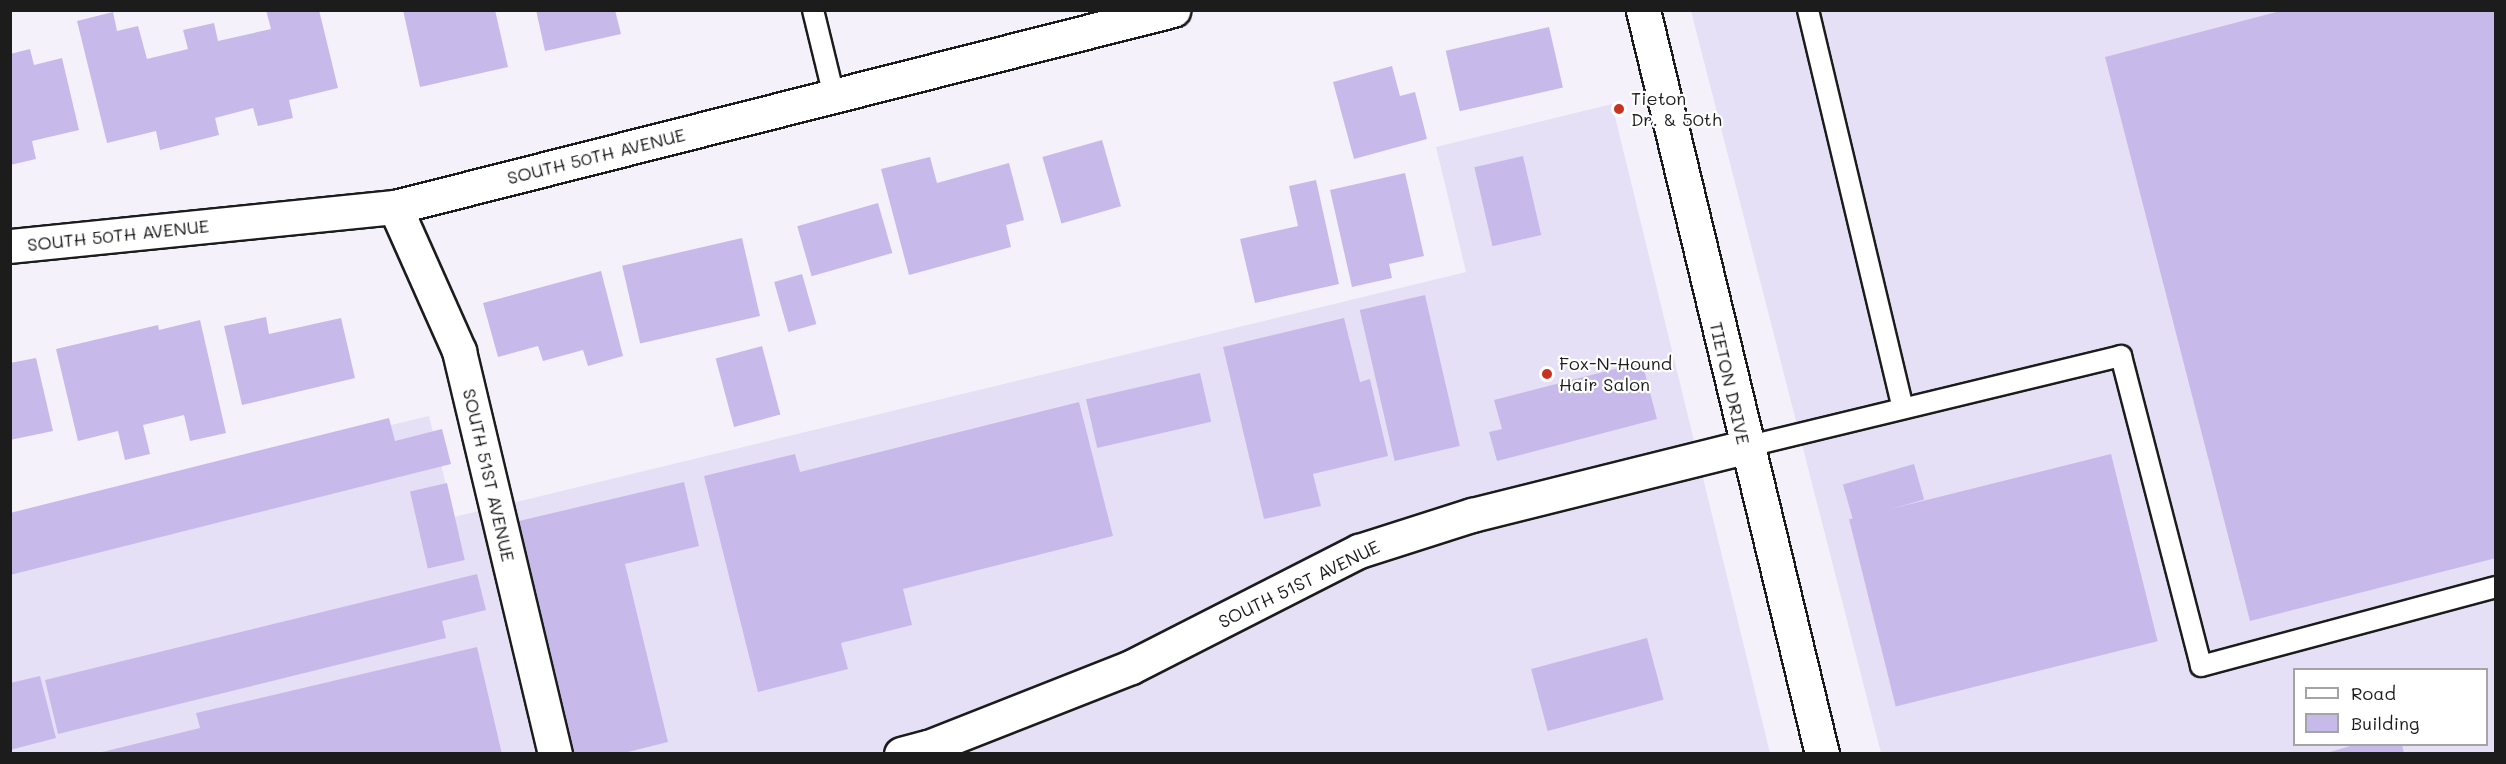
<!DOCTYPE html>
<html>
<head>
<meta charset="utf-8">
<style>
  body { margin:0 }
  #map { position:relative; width:2506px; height:764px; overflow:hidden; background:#f4f1fb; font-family:Mali,sans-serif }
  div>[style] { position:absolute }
  .built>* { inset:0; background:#e6e0f6 }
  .building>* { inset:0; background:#c7baeb; transform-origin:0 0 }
  .roads { filter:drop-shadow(2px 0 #1c1c1c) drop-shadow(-2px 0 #1c1c1c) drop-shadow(0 2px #1c1c1c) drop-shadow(0 -2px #1c1c1c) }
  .lane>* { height:20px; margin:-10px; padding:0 10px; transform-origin:10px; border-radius:10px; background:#fff }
  .street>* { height:33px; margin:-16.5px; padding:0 16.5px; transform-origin:16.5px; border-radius:16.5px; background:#fff }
  .secondary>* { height:33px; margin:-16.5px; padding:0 16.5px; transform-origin:16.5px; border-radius:16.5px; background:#fff }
  .dots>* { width:16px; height:16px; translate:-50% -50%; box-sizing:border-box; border:3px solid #fff; border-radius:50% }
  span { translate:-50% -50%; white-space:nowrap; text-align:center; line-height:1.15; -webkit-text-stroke:4.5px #fff; paint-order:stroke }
  .poi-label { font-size:18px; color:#1c1c1c }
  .left { translate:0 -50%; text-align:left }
  .street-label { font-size:18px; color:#1c1c1c }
  .frame { position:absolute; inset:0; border:12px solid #1c1c1c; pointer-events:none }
  .legend { position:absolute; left:2293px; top:668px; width:195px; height:78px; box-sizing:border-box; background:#fff; border:2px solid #a4a4a4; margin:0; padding:8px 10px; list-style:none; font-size:18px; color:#1c1c1c }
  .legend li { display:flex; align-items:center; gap:12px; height:30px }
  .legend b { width:30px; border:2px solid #a4a4a4 }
</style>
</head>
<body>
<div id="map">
  <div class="built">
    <div style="clip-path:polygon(evenodd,1691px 11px,2495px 11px,2495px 753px,1881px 753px,1691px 11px,2294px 670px,2486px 670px,2486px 744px,2294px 744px,2294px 670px)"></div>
    <div style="clip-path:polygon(1612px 104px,1770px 753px,11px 753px,10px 516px,429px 416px,454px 517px,1466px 272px,1436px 147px)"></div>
  </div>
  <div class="building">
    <div style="clip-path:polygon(266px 10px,319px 10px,338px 88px,289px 100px,293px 118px,258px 126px,253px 108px,215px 118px,219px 135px,160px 150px,156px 131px,107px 143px,77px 21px,113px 12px,117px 31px,138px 26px,147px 59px,188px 49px,183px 30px,214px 23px,218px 41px,271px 29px)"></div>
    <div style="clip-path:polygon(403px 10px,495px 10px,508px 67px,420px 87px)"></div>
    <div style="clip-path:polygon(536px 10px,615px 10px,621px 34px,545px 51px)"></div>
    <div style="clip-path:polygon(2284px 10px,2496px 10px,2496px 558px,2250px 621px,2105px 57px)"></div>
    <div style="left:1549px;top:27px;width:62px;height:106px;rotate:77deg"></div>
    <div style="clip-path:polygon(30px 49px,34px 65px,62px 58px,79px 130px,32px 141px,36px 159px,10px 165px,10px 54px)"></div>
    <div style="clip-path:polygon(1392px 66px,1400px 96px,1415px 92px,1427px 139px,1354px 159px,1333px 82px)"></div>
    <div style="left:1102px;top:140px;width:69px;height:62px;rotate:74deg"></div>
    <div style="left:1523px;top:156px;width:81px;height:50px;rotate:77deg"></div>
    <div style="clip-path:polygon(930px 157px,937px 183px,1009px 163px,1024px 220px,1006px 225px,1011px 247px,909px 275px,881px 169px)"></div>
    <div style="clip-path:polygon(1405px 173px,1424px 256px,1389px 264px,1392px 278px,1352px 287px,1330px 190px)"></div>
    <div style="clip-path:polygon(1316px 180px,1339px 284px,1255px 303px,1240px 239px,1298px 226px,1289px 186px)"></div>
    <div style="left:878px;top:203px;width:52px;height:84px;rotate:74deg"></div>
    <div style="left:742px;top:238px;width:80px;height:123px;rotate:77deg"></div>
    <div style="clip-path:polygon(601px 271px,623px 356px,588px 366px,583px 350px,543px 361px,538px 346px,498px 357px,483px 303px)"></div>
    <div style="left:802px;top:274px;width:52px;height:29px;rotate:74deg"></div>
    <div style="left:1425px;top:295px;width:155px;height:67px;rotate:77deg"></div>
    <div style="clip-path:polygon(266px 317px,269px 334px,341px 318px,355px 378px,242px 405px,224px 326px)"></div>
    <div style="clip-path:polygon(1344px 318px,1360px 382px,1370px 379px,1388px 456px,1313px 474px,1321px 506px,1264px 519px,1223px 347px)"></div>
    <div style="clip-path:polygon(200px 320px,226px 433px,190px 441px,184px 415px,143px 425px,150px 454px,125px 460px,118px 431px,78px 441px,56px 349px,158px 325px,159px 330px)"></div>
    <div style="left:762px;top:346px;width:71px;height:48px;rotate:75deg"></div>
    <div style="clip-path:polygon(36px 358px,53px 431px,10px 440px,10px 363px)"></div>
    <div style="clip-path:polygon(1642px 362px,1657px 419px,1497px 461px,1489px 432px,1502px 429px,1494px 400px)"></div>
    <div style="left:1200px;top:373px;width:50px;height:117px;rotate:77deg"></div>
    <div style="clip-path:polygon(1079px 402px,1113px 536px,903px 589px,912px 625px,841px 643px,848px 669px,758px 692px,704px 476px,795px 454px,800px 472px)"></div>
    <div style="clip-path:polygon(389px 418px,395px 441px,442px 429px,451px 464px,10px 575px,10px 513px)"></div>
    <div style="left:2111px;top:454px;width:193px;height:270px;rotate:76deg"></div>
    <div style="left:1914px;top:464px;width:37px;height:74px;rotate:74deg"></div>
    <div style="clip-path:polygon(684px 482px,699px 546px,625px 564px,668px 742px,620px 754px,575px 754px,519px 521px)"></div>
    <div style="left:447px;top:483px;width:79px;height:38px;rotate:77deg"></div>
    <div style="clip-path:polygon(477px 574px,486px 610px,442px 621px,446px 638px,58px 734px,45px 680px)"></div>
    <div style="left:1647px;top:638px;width:64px;height:120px;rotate:75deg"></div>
    <div style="clip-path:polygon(477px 647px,502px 754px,94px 754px,200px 728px,196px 713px)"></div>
    <div style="clip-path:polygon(40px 676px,56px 738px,10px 750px,10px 683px)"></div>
    <div style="clip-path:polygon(2357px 744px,2402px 744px,2404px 754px,2323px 754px)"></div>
  </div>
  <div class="roads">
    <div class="lane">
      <div style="left:813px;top:10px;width:89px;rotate:76.3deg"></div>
      <div style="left:1808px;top:10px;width:409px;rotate:76.6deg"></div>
      <div style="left:1745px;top:447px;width:387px;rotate:-13.6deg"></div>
      <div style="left:2121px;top:356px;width:320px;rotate:75.5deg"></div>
      <div style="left:2201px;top:666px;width:305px;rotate:-15deg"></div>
    </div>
    <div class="street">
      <div style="left:395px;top:207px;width:158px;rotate:66deg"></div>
      <div style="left:459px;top:351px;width:414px;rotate:76.6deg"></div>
      <div style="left:10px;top:246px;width:387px;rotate:-5.8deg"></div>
      <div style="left:395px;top:207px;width:803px;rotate:-14.21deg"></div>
      <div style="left:901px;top:754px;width:28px;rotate:-15deg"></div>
      <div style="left:928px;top:747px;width:218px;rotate:-21.5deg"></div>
      <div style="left:1131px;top:667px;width:256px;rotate:-27deg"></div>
      <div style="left:1359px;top:551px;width:119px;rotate:-17.7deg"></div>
      <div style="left:1472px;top:515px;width:281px;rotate:-14deg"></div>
    </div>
    <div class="secondary">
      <div style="left:1643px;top:10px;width:765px;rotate:76.47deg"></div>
    </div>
  </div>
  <div class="dots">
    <div style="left:1619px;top:109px;background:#c8321e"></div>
    <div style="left:1547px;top:374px;background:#c8321e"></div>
  </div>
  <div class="poi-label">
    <span class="left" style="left:1631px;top:109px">Tieton<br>Dr. &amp; 50th</span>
    <span class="left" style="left:1559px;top:374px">Fox-N-Hound<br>Hair Salon</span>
  </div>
  <div class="street-label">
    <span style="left:596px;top:156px;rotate:-14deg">SOUTH 50TH AVENUE</span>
    <span style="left:118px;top:235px;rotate:-6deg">SOUTH 50TH AVENUE</span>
    <span style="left:1730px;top:383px;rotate:77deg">TIETON DRIVE</span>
    <span style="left:489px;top:475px;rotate:77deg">SOUTH 51ST AVENUE</span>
    <span style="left:1299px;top:584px;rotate:-26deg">SOUTH 51ST AVENUE</span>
  </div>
  <div class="frame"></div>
  <ul class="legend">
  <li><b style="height:8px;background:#fff"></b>Road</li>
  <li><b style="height:16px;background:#c7baeb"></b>Building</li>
  </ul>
</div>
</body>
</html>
